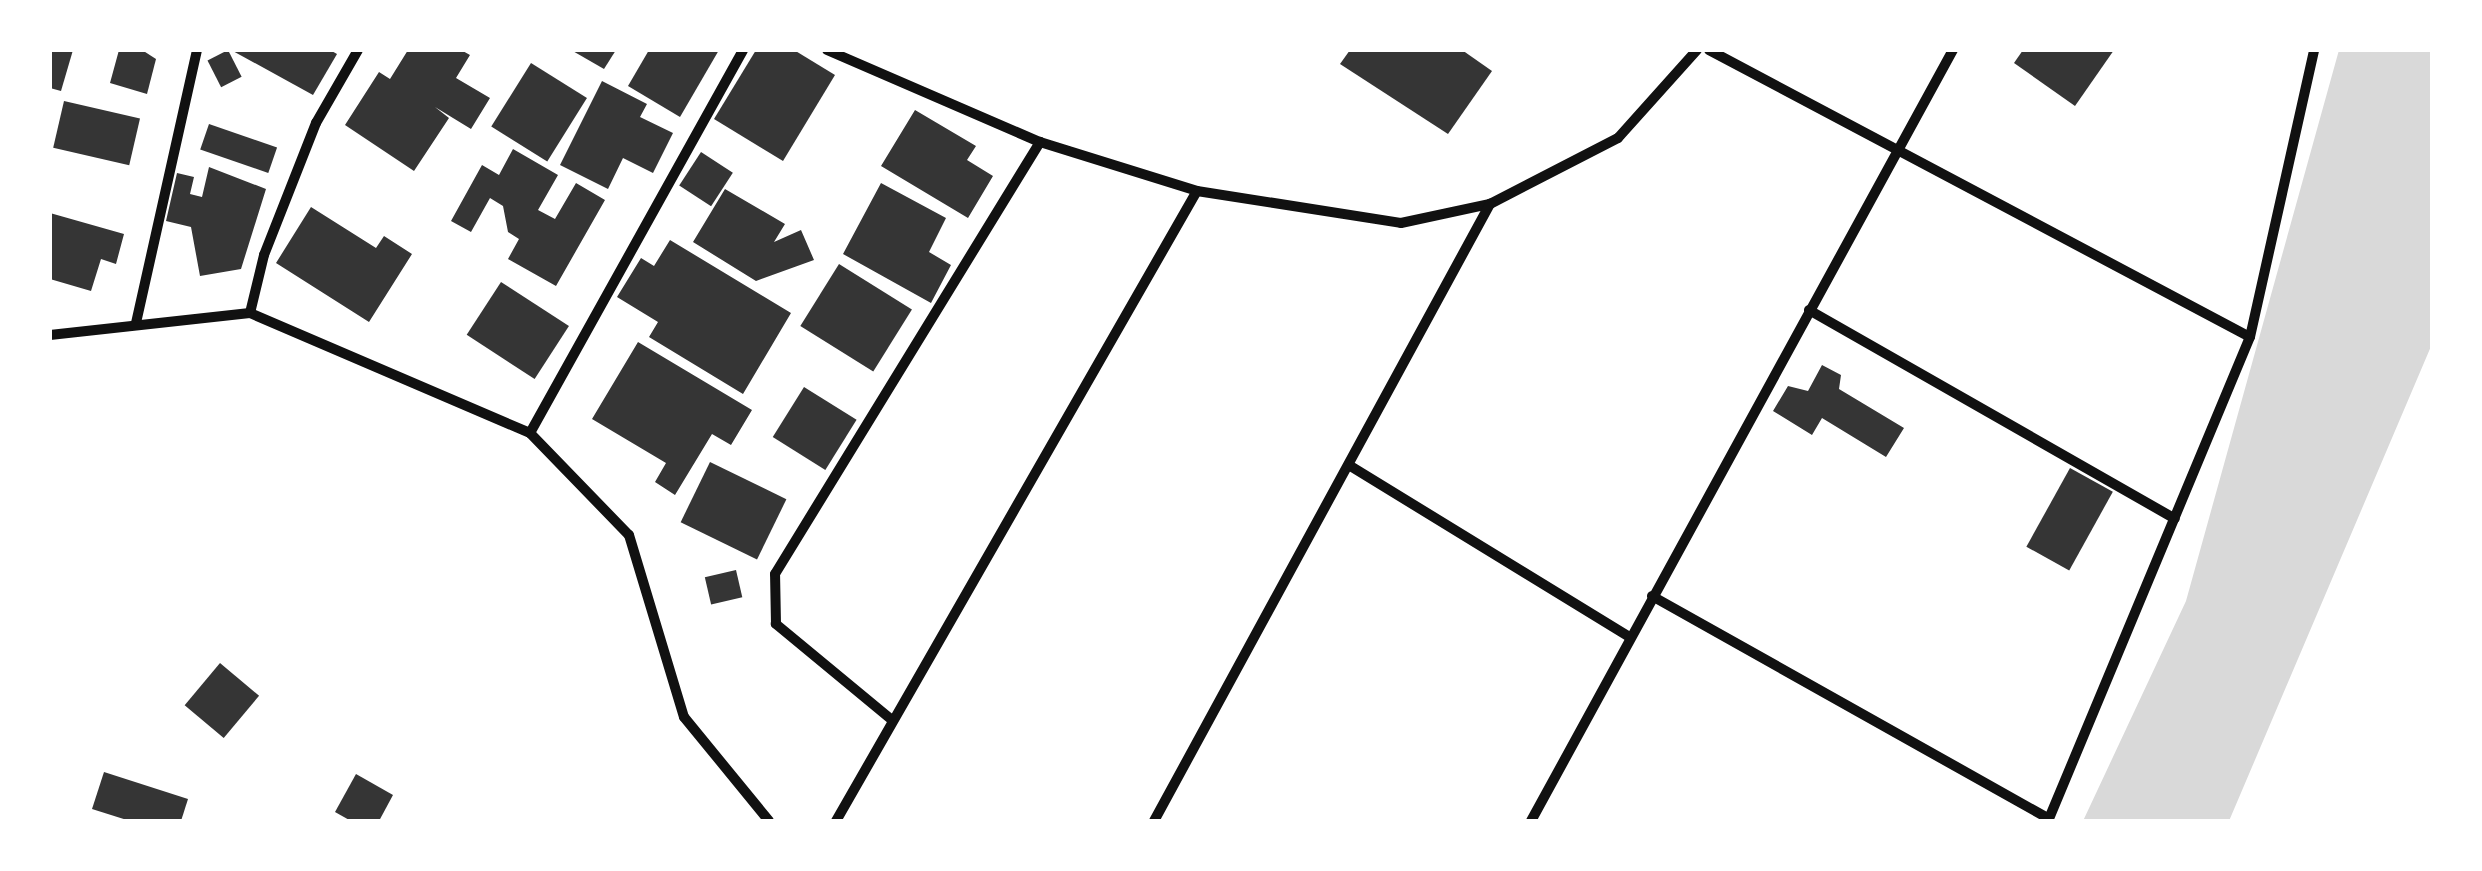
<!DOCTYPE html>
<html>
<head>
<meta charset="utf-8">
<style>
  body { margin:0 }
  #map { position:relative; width:2482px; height:871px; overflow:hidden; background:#fff; font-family:"Varela Round",sans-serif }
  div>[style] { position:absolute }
  .water>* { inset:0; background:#d9d9d9 }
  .building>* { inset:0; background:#353535; transform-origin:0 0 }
  .minor>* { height:10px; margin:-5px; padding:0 5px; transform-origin:5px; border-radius:5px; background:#111 }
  span { translate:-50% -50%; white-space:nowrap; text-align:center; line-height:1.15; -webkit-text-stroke:9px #fff; paint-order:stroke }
  .frame { position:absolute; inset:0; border:52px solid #fff; pointer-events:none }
</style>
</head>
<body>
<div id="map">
  <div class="water">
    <div style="clip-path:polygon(2339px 50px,2432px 50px,2432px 344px,2229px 821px,2083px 821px,2186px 601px)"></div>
  </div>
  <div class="building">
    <div style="clip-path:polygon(50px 50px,73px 50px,61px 91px,50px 88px)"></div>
    <div style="clip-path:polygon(119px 50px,142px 50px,156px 59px,147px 94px,110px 83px)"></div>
    <div style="left:228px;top:50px;width:30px;height:23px;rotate:63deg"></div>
    <div style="clip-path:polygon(231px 50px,330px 50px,337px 54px,313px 95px)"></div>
    <div style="clip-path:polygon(408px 50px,461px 50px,470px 55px,456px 78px,490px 98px,471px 129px,435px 107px,449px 118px,414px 171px,345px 125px,379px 72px,390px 79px)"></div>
    <div style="clip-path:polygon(571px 50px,616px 50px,604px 69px)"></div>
    <div style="clip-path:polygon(649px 50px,719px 50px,680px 117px,628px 86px)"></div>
    <div style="clip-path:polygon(756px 50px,794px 50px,835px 75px,783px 161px,714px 119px)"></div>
    <div style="clip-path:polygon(1350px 50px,1462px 50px,1492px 71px,1448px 134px,1340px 64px)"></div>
    <div style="clip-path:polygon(2023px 50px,2114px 50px,2075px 106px,2014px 63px)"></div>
    <div style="left:531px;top:63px;width:66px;height:75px;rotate:32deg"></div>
    <div style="clip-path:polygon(602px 81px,647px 104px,640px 117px,673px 133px,653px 173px,623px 158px,608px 189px,560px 165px)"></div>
    <div style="left:64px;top:101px;width:78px;height:48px;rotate:13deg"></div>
    <div style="clip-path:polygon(915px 110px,976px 146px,967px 160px,993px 176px,968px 218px,881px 166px)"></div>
    <div style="left:209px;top:124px;width:72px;height:27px;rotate:19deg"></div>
    <div style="clip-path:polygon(513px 149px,558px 175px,538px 210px,555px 219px,576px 183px,605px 200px,556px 286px,508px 259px,519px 239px,508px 232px,503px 206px,490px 198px,471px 232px,451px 221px,482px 165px,499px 175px)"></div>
    <div style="left:701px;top:152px;width:38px;height:40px;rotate:33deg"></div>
    <div style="clip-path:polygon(209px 167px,266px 189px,241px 269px,200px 276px,191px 227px,166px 221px,177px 173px,194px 177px,190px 194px,202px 197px)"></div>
    <div style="clip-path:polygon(881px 183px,946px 218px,929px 252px,951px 265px,931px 303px,843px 254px)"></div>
    <div style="clip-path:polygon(725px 189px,785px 224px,774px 242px,801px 230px,814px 260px,756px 281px,693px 242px)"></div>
    <div style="clip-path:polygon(311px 207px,376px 248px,384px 236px,412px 254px,369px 322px,276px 263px)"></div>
    <div style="clip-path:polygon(50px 213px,124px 234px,116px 264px,101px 259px,91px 291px,50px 279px)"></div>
    <div style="clip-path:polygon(670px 240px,791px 313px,743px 394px,649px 337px,658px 322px,617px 297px,641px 258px,654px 266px)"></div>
    <div style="left:839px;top:264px;width:86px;height:73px;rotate:32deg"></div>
    <div style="left:501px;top:282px;width:81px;height:63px;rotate:33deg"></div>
    <div style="clip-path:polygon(638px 342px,752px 410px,731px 445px,712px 434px,675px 495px,655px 482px,666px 463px,592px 419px)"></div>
    <div style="clip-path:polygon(1822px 365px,1841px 375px,1839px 389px,1904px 428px,1886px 457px,1822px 418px,1812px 435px,1773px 411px,1788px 386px,1808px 391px)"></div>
    <div style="left:804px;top:387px;width:62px;height:59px;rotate:32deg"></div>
    <div style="left:710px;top:462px;width:85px;height:67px;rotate:26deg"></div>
    <div style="left:2070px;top:468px;width:49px;height:90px;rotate:29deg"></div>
    <div style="left:736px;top:570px;width:28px;height:32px;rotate:77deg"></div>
    <div style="left:220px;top:663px;width:51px;height:55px;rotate:40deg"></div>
    <div style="clip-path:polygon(104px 772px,188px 799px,181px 821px,130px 821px,92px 809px)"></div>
    <div style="clip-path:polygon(356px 774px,393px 795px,379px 821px,351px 821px,335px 812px)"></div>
  </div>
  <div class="minor">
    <div style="left:827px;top:50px;width:232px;rotate:23.4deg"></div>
    <div style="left:1040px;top:142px;width:164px;rotate:17.3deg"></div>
    <div style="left:1197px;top:191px;width:206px;rotate:8.9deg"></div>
    <div style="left:1401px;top:223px;width:91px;rotate:-12.1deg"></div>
    <div style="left:1490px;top:204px;width:144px;rotate:-27.3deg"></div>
    <div style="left:1618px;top:138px;width:118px;rotate:-48.1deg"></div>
    <div style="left:1709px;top:50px;width:612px;rotate:27.95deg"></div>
    <div style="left:1809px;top:310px;width:421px;rotate:29.7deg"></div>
    <div style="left:250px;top:313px;width:60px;rotate:-76.4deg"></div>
    <div style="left:264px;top:255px;width:142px;rotate:-68.5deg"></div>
    <div style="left:316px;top:123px;width:84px;rotate:-60.1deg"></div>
    <div style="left:136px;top:323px;width:280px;rotate:-77.4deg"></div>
    <div style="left:50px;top:335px;width:201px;rotate:-6.3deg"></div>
    <div style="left:250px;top:313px;width:305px;rotate:23.2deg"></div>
    <div style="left:530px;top:433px;width:142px;rotate:45.9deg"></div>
    <div style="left:629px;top:535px;width:190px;rotate:73.2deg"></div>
    <div style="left:684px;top:717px;width:134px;rotate:50.7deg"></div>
    <div style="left:530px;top:433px;width:438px;rotate:-60.9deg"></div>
    <div style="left:1352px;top:467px;width:325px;rotate:31.5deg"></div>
    <div style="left:1652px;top:596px;width:455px;rotate:29.3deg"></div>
    <div style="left:892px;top:720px;width:151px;rotate:-140.4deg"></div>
    <div style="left:776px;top:624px;width:50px;rotate:-91.1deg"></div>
    <div style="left:775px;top:574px;width:507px;rotate:-58.47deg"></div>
    <div style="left:836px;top:821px;width:726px;rotate:-60.19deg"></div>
    <div style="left:1154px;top:821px;width:703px;rotate:-61.43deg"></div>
    <div style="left:1531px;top:821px;width:879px;rotate:-61.31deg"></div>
    <div style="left:2048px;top:821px;width:524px;rotate:-67.35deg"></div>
    <div style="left:2250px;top:337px;width:294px;rotate:-77.4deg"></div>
  </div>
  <div class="frame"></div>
</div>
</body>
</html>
